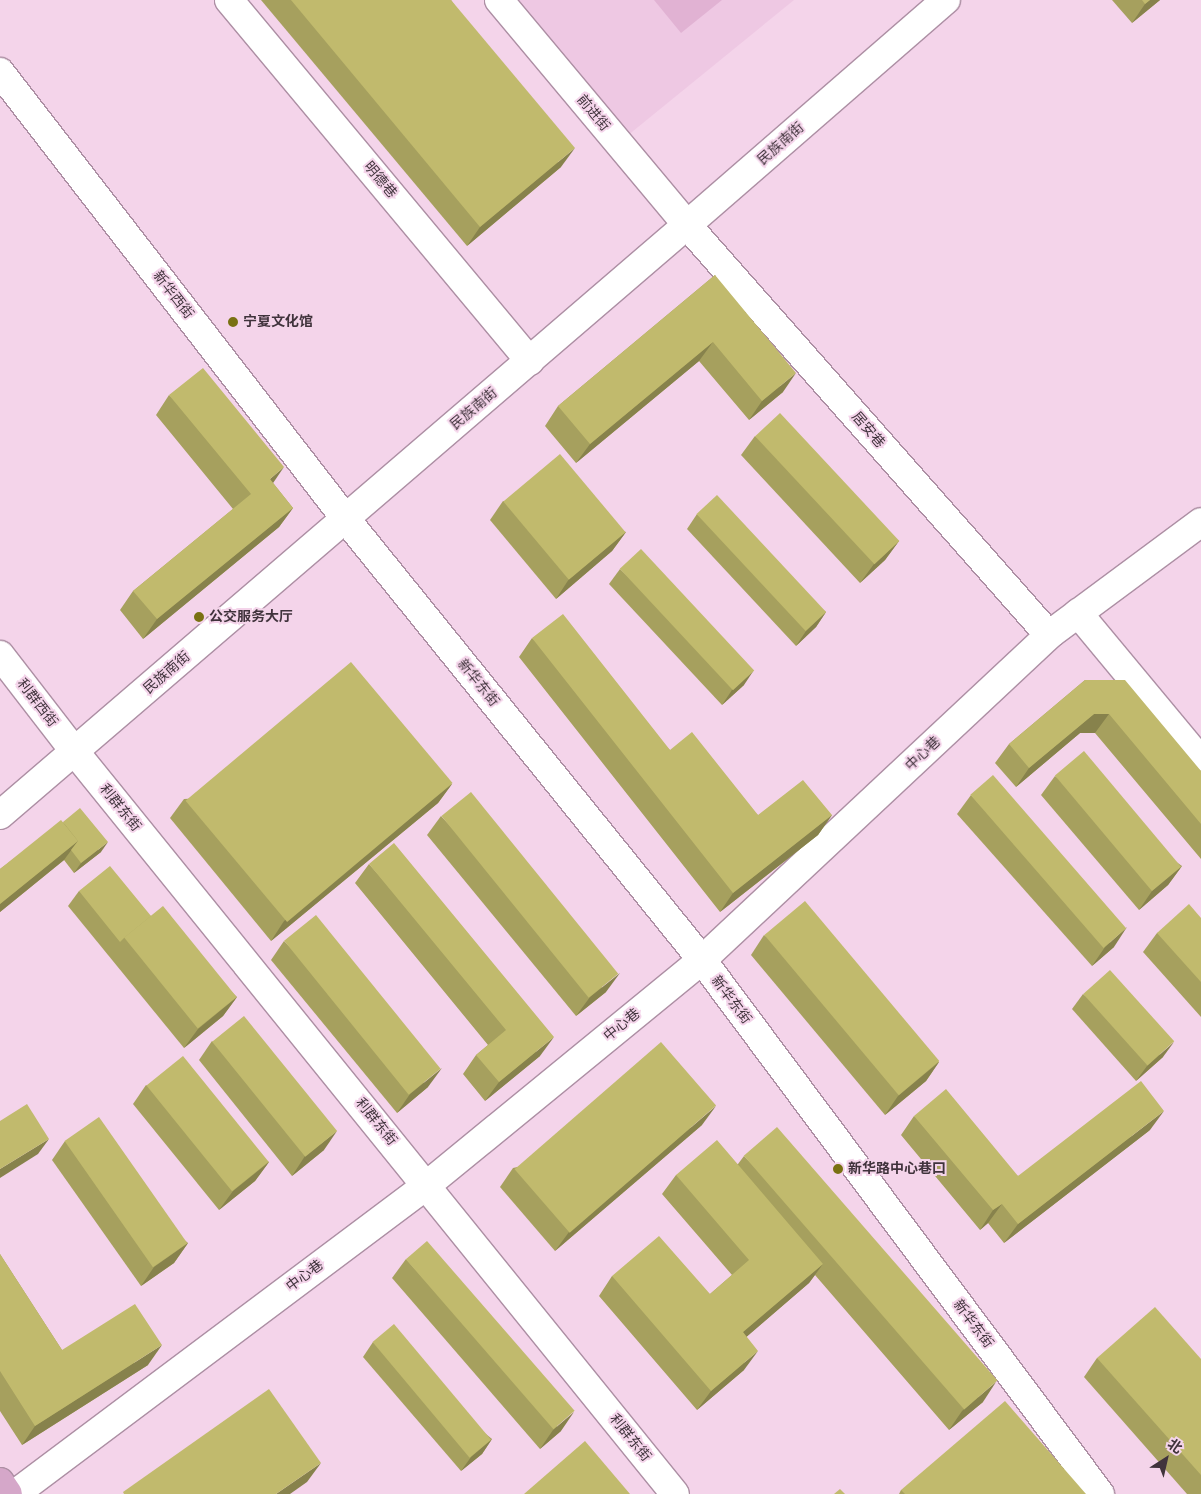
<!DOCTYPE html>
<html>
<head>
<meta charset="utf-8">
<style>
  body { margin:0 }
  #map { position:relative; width:1201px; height:1494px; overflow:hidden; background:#f4d4ea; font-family:"Fira Sans Condensed","Noto Sans SC",sans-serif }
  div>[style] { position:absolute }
  .built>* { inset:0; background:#eec8e3 }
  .green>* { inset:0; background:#e1b2d3 }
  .roads { filter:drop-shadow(1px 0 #ad8fa4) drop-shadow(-1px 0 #ad8fa4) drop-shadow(0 1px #ad8fa4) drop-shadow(0 -1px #ad8fa4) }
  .minor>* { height:28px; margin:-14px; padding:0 14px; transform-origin:14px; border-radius:14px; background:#fff }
  .major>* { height:28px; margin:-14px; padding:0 14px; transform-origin:14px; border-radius:14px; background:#d5a7c9 }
  .wall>* { inset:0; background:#a6a05e }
  .shaded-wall>* { inset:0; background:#87824c }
  .building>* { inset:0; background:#c1ba6d; transform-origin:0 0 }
  .dots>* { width:14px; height:14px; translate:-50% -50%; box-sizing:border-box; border:2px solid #f4d4ea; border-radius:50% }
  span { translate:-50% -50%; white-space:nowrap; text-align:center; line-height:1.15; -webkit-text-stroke:4px #f4d4ea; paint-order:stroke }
  .street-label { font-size:14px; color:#40333c }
  .poi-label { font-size:14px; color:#40333c; font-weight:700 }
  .left { translate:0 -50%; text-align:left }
  .north { position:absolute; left:1141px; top:1434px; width:50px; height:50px; -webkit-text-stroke:4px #f4d4ea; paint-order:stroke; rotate:35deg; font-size:14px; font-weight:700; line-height:20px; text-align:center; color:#40333c }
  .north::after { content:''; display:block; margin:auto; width:18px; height:22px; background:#40333c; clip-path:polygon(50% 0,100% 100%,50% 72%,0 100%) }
</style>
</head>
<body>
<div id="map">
  <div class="built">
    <div style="clip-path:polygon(515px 0,794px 0,627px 136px)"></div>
  </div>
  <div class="green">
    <div style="clip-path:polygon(654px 0,722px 0,681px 33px)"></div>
  </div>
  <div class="roads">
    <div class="minor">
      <div style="left:229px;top:0;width:470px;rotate:50.2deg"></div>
      <div style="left:499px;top:0;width:293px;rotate:50.1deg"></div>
      <div style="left:687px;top:225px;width:547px;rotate:48.56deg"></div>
      <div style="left:0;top:72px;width:564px;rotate:52.28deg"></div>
      <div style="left:345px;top:518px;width:568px;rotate:51.07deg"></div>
      <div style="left:702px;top:960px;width:666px;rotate:53.3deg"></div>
      <div style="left:1078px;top:613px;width:192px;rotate:50.3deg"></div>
      <div style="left:0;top:655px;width:123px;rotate:52.3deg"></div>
      <div style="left:75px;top:752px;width:954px;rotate:51.04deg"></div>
      <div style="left:0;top:815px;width:906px;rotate:-40.66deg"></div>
      <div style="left:687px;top:225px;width:343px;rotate:-41deg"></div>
      <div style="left:15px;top:1494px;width:515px;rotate:-36.87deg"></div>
      <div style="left:427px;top:1185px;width:355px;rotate:-39.3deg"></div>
      <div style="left:702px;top:960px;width:475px;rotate:-43.1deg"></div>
      <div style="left:1049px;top:635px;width:189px;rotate:-36.6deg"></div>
    </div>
    <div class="major">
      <div style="left:0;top:1482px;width:14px;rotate:56deg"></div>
    </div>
  </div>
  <div class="wall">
    <div style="clip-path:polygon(261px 0,451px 0,561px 167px,467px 246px)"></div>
    <div style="clip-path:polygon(1112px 0,1160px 0,1132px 23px)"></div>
    <div style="clip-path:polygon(715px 275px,783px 392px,749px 420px,699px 361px,576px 463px,545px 426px,558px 406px)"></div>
    <div style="clip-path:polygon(169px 395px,273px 483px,293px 508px,279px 527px,143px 639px,120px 610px,133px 591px,233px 509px,156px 415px)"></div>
    <div style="clip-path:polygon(755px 436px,899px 541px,885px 560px,860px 583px,741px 455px)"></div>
    <div style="clip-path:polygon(503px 501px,626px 532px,612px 551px,556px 599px,490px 520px)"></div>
    <div style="clip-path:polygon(697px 514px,826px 612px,816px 627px,796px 646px,687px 529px)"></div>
    <div style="clip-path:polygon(620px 569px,744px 685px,722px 705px,609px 584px)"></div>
    <div style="clip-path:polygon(532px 638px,670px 750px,758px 815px,832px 815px,818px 835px,720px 912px,519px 657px)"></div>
    <div style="clip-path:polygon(1085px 680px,1201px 771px,1201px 859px,1095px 733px,1080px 733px,1016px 787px,995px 763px,1009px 744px)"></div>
    <div style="clip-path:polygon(1055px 776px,1182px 866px,1168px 885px,1139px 910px,1041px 795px)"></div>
    <div style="clip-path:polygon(452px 784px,438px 803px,271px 941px,170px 818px,184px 799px)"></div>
    <div style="clip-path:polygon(971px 795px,1114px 947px,1092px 966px,957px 814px)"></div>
    <div style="clip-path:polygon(441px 816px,606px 992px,576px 1016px,427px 835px)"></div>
    <div style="clip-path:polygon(63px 822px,101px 852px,74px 873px,64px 860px,0 912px,0 869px)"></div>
    <div style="clip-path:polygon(369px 864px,540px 1056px,485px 1101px,463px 1074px,476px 1055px,488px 1045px,355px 883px)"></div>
    <div style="clip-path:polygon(79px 891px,151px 916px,237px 997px,223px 1016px,184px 1048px,68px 906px)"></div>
    <div style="clip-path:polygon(1201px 918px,1201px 1017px,1143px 952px,1157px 933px)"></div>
    <div style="clip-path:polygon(764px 935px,939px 1062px,926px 1081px,885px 1115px,751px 955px)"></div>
    <div style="clip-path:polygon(284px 941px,428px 1087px,397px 1113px,271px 960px)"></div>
    <div style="clip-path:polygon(1083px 994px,1163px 1057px,1136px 1081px,1072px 1009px)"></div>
    <div style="clip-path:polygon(212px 1041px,324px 1150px,292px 1176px,199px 1060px)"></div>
    <div style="clip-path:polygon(146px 1085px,269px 1162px,255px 1181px,219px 1210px,133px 1104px)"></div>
    <div style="clip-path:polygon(914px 1116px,1018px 1176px,1150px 1130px,1004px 1243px,988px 1223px,980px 1230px,901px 1135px)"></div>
    <div style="clip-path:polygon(702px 1125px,555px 1251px,500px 1187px,513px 1168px)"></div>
    <div style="clip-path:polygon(65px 1141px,188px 1243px,174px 1263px,141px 1286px,52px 1160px)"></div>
    <div style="clip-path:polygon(744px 1156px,983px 1402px,949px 1430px,815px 1275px,809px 1283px,746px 1337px,744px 1370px,697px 1410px,599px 1296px,612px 1276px,710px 1294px,732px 1275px,662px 1194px,676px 1175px,738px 1164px)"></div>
    <div style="clip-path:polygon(0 1254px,62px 1350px,148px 1365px,22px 1445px,0 1411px)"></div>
    <div style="clip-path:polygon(406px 1259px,561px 1431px,540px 1449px,392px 1278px)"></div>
    <div style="clip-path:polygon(373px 1342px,492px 1439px,482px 1454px,461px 1471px,363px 1357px)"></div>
    <div style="clip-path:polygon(1097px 1358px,1201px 1359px,1201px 1494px,1187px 1494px,1084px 1377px)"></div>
    <div style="clip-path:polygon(901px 1490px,1086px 1494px,899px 1494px)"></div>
  </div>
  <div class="shaded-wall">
    <div style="clip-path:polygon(1150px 0,1160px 0,1132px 23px,1145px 4px)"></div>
    <div style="clip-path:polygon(575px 148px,561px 167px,467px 246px,480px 227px)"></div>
    <div style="clip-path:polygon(713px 342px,699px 361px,576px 463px,590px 444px)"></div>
    <div style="clip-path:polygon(796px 373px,783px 392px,749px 420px,762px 401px)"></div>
    <div style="clip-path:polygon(284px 467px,271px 486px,270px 479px)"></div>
    <div style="clip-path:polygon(293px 508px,279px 527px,143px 639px,157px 619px)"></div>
    <div style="clip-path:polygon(626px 532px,612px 551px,556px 599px,569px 579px)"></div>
    <div style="clip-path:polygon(899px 541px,885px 560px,860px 583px,874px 564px)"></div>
    <div style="clip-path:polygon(826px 612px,816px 627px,796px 646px,806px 631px)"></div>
    <div style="clip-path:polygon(754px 670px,744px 685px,722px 705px,732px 690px)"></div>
    <div style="clip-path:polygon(1094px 714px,1109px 714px,1095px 733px,1080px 733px,1016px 787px,1029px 768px)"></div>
    <div style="clip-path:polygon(452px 784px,438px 803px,271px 941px,284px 921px)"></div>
    <div style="clip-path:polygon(832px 815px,818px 835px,720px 912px,733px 893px)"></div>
    <div style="clip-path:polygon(78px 841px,64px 860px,0 912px,0 904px)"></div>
    <div style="clip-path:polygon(108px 842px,101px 852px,74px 873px,81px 863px)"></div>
    <div style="clip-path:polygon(1182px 866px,1168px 885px,1139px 910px,1152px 891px)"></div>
    <div style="clip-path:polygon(1127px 927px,1114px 947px,1092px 966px,1105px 947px)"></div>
    <div style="clip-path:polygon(620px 973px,606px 992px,576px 1016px,590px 997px)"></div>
    <div style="clip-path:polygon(237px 997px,223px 1016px,184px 1048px,198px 1029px)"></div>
    <div style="clip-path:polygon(554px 1037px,540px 1056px,485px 1101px,499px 1082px)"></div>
    <div style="clip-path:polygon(1174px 1042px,1163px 1057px,1136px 1081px,1147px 1066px)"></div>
    <div style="clip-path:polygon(939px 1062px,926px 1081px,885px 1115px,898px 1096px)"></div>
    <div style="clip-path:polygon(442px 1068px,428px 1087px,397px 1113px,410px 1094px)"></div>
    <div style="clip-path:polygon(716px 1106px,702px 1125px,555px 1251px,569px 1232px)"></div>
    <div style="clip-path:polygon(1164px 1111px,1150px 1130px,1004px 1243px,1018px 1224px)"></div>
    <div style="clip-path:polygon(337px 1131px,324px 1150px,292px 1176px,305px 1156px)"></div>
    <div style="clip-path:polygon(49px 1139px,38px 1154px,0 1178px,0 1169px)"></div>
    <div style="clip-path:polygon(269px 1162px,255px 1181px,219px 1210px,233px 1191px)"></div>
    <div style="clip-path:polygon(1002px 1204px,988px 1223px,980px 1230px,993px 1210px)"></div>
    <div style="clip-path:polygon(188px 1243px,174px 1263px,141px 1286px,154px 1267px)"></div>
    <div style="clip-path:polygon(823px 1264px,809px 1283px,729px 1352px,743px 1332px)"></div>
    <div style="clip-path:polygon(162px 1345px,148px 1365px,22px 1445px,35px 1426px)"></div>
    <div style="clip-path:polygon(758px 1351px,744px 1370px,697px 1410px,711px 1391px)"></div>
    <div style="clip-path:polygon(996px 1382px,983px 1402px,949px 1430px,962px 1411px)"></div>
    <div style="clip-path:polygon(574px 1412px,561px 1431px,540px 1449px,553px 1430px)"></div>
    <div style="clip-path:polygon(492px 1439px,482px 1454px,461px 1471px,471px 1457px)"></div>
    <div style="clip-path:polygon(321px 1463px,307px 1482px,290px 1494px,276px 1494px)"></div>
  </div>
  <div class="building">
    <div style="clip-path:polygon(291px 0,451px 0,575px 148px,480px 227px)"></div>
    <div style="clip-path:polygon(1142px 0,1150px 0,1145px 4px)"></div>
    <div style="clip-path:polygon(715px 275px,796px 373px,762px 401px,713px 342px,590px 444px,558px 406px)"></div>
    <div style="clip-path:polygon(203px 368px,284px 467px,270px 479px,293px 508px,157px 619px,133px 591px,251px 494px,169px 395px)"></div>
    <div style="left:780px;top:413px;width:175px;height:34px;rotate:47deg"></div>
    <div style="left:560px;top:454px;width:102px;height:74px;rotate:50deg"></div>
    <div style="left:717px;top:495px;width:160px;height:28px;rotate:47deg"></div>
    <div style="left:641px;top:549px;width:166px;height:29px;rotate:47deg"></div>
    <div style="clip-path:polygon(563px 614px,670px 750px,692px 732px,758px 815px,803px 780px,832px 815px,733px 893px,532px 638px)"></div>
    <div style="left:351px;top:662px;width:158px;height:216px;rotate:50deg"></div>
    <div style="clip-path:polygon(1085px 680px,1125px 680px,1201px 771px,1201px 824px,1109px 714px,1094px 714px,1029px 768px,1009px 744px)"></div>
    <div style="left:1084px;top:751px;width:151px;height:38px;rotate:50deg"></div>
    <div style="left:993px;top:775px;width:203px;height:30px;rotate:49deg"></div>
    <div style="left:471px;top:792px;width:234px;height:38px;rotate:51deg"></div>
    <div style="clip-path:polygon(80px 808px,108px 842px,81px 863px,71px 850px,78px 841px,63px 822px)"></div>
    <div style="clip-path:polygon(61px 820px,78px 841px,0 904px,0 869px)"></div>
    <div style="clip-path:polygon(394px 843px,554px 1037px,499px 1082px,476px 1055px,506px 1030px,369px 864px)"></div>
    <div style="clip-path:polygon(110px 866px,151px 916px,124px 938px,120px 942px,79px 891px)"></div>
    <div style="left:805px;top:901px;width:209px;height:53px;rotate:50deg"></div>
    <div style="clip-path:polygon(1189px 904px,1201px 918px,1201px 982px,1157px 933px)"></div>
    <div style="left:163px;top:906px;width:117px;height:50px;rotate:51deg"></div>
    <div style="left:316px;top:915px;width:198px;height:41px;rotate:51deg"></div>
    <div style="left:1110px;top:970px;width:96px;height:36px;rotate:48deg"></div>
    <div style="left:244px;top:1016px;width:148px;height:41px;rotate:51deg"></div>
    <div style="left:661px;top:1042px;width:84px;height:194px;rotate:49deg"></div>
    <div style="left:183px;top:1056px;width:136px;height:47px;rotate:51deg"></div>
    <div style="clip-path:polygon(1141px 1081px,1164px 1111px,1018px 1224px,1002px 1204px,993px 1210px,914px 1116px,946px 1089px,1018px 1176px)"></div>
    <div style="clip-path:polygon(27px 1104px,49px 1139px,0 1169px,0 1121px)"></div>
    <div style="left:99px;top:1117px;width:154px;height:42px;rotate:55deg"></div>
    <div style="left:777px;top:1127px;width:336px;height:44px;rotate:49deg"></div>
    <div style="clip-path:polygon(717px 1140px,823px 1264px,743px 1332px,758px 1351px,711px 1391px,612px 1276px,659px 1236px,710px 1294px,749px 1260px,676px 1175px)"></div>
    <div style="left:427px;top:1241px;width:225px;height:28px;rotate:49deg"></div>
    <div style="clip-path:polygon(0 1254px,62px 1350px,135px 1304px,162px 1345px,35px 1426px,0 1371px)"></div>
    <div style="clip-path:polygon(1155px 1307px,1201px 1359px,1201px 1475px,1097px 1358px)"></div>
    <div style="left:394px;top:1324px;width:151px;height:28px;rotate:50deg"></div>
    <div style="clip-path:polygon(269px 1389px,321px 1463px,276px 1494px,124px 1494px,123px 1492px)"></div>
    <div style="clip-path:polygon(1005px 1401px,1086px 1494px,905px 1494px,901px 1490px)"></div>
    <div style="clip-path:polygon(585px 1441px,630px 1494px,524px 1494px)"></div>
    <div style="clip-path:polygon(840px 1489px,845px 1494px,834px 1494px)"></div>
  </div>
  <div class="dots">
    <div style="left:233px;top:322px;background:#797112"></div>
    <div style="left:199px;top:617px;background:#797112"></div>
    <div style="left:838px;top:1169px;background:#797112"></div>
  </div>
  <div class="street-label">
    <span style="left:593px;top:113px;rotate:50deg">前进街</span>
    <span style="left:781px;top:144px;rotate:-41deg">民族南街</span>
    <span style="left:380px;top:180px;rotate:50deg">明德巷</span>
    <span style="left:173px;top:295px;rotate:52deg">新华西街</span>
    <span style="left:474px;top:409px;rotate:-40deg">民族南街</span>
    <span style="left:868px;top:430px;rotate:49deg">居安巷</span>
    <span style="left:167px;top:673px;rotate:-41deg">民族南街</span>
    <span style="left:478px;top:683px;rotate:51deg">新华东街</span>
    <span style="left:37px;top:703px;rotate:52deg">利群西街</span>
    <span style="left:923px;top:754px;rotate:-43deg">中心巷</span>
    <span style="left:120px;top:808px;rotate:51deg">利群东街</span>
    <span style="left:731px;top:1000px;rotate:53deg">新华东街</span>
    <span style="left:622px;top:1025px;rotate:-39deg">中心巷</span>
    <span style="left:376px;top:1122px;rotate:51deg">利群东街</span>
    <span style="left:305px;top:1276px;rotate:-37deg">中心巷</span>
    <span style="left:973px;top:1324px;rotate:53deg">新华东街</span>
    <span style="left:630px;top:1438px;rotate:51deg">利群东街</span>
  </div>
  <div class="poi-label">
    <span class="left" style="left:243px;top:322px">宁夏文化馆</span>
    <span class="left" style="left:209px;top:617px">公交服务大厅</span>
    <span class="left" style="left:848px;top:1169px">新华路中心巷口</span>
  </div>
  <div class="north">北</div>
</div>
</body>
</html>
